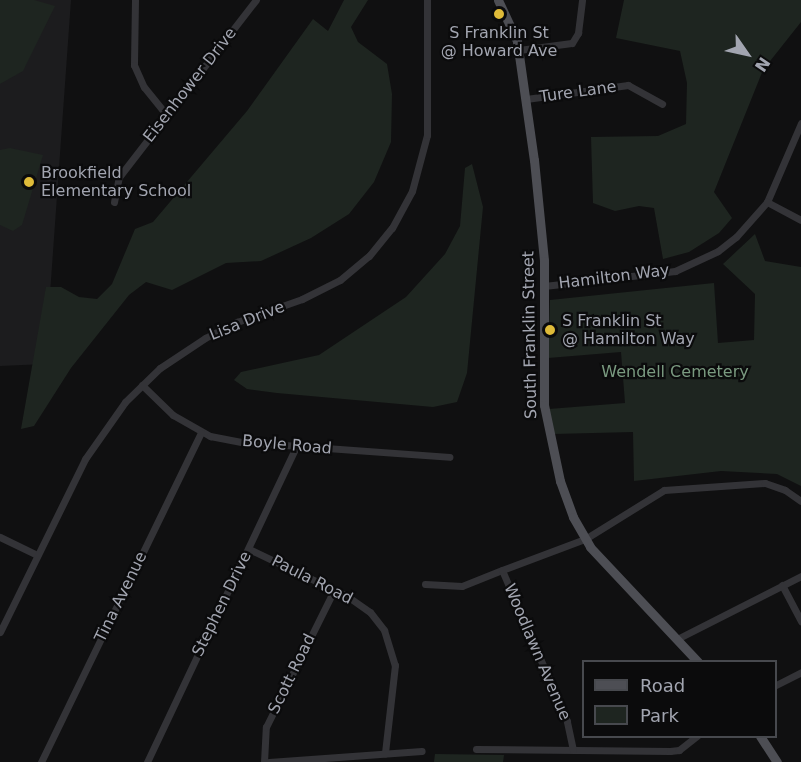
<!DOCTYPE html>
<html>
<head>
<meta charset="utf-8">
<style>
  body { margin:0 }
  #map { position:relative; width:801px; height:762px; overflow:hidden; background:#101011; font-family:"DejaVu Sans",sans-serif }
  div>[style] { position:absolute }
  .built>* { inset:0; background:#1c1c1e }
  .green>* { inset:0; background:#1e2520 }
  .minor>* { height:7px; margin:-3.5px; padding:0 3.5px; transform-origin:3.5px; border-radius:3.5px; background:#333337 }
  .major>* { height:9px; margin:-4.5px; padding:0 4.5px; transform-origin:4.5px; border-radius:4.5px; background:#4d4e54 }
  .dots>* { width:16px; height:16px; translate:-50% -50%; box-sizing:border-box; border:3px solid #0b0b0c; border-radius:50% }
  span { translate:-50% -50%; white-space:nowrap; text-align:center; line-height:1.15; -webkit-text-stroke:4.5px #0b0b0c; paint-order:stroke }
  .poi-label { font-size:16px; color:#a2a5b0 }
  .left { translate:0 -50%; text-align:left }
  .street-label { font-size:16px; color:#a2a5b0 }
  .park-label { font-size:16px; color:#7a9a80 }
  .legend { position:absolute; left:582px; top:660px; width:195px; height:78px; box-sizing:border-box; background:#0b0b0c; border:2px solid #47494e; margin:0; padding:8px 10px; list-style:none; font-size:18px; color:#a2a5b0 }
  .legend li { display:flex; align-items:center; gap:12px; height:30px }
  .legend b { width:30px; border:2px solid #47494e }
  .north { position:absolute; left:717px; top:24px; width:60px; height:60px; -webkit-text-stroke:4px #0b0b0c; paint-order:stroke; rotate:124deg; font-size:16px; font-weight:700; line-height:24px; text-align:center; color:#a2a5b0 }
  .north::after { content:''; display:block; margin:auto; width:21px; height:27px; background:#a2a5b0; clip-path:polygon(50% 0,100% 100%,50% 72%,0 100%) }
</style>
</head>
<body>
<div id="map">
  <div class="built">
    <div style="clip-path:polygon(0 0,71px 0,45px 364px,0 366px)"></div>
  </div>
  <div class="green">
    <div style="clip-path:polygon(0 0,34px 0,55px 6px,23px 71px,0 84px)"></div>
    <div style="clip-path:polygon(344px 0,368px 0,351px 27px,358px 42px,387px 64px,392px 94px,391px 142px,374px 182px,349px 214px,311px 238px,261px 261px,226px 263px,172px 290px,146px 282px,129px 295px,71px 368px,34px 426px,21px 429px,46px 287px,61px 287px,79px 297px,97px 299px,112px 284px,135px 229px,153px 222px,247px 111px,313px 19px,328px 31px)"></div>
    <div style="clip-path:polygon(624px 0,801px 0,801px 22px,763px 70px,714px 192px,732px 218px,719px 233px,689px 252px,663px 259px,654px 208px,639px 206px,615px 211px,593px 203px,591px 137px,658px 136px,686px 124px,687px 83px,680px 51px,616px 38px)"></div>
    <div style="clip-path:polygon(10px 148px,43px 155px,22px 225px,13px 231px,0 225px,0 150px)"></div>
    <div style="clip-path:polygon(472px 164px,483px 207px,467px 373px,457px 402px,433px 407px,277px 393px,247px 389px,234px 380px,241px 372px,319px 355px,406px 297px,445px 254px,460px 226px,465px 168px)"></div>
    <div style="clip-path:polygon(755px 234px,765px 261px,801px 267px,801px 486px,777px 474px,721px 471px,634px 481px,633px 432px,553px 434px,549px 409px,625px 403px,621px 352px,548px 358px,550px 300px,714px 283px,718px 343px,754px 340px,755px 294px,723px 264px)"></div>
    <div style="clip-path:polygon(435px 754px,504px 755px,503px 762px,434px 762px)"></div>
  </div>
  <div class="minor">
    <div style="left:135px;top:0;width:65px;rotate:90.9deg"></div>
    <div style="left:134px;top:65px;width:24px;rotate:66deg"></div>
    <div style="left:144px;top:87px;width:36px;rotate:51deg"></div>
    <div style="left:519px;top:50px;width:53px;rotate:-7.5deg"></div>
    <div style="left:572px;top:43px;width:12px;rotate:-59deg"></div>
    <div style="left:578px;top:33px;width:33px;rotate:-83deg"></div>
    <div style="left:526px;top:99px;width:103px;rotate:-7.8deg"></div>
    <div style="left:628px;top:85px;width:39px;rotate:29deg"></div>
    <div style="left:114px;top:202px;width:25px;rotate:-79deg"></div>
    <div style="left:119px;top:177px;width:224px;rotate:-52.3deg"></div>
    <div style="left:767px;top:202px;width:86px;rotate:-66.7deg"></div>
    <div style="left:544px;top:286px;width:132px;rotate:-6.5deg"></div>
    <div style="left:675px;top:271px;width:47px;rotate:-24.9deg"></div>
    <div style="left:718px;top:251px;width:23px;rotate:-38deg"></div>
    <div style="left:736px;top:237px;width:47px;rotate:-48.5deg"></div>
    <div style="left:767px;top:202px;width:38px;rotate:28deg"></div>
    <div style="left:142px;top:385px;width:43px;rotate:44.1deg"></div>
    <div style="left:173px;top:415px;width:43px;rotate:29.6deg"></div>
    <div style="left:210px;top:436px;width:33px;rotate:11deg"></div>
    <div style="left:242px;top:442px;width:208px;rotate:4.1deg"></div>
    <div style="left:0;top:537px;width:41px;rotate:25.9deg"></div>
    <div style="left:249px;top:549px;width:109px;rotate:25.6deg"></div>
    <div style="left:347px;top:596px;width:28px;rotate:35deg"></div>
    <div style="left:370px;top:612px;width:23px;rotate:52deg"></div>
    <div style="left:384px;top:630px;width:37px;rotate:73deg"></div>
    <div style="left:395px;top:665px;width:89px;rotate:96.5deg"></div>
    <div style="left:425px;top:584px;width:37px;rotate:3deg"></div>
    <div style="left:462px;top:586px;width:43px;rotate:-21.8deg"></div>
    <div style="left:782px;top:585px;width:41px;rotate:62.2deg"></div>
    <div style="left:0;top:632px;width:193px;rotate:-63.8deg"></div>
    <div style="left:85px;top:459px;width:70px;rotate:-54.9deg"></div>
    <div style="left:125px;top:402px;width:49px;rotate:-44.2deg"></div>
    <div style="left:160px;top:368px;width:54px;rotate:-33.7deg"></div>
    <div style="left:205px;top:338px;width:36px;rotate:-27deg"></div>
    <div style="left:237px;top:322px;width:69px;rotate:-19.5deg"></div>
    <div style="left:302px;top:299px;width:42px;rotate:-26.6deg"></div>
    <div style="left:340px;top:280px;width:38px;rotate:-40deg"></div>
    <div style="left:369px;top:256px;width:36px;rotate:-51deg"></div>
    <div style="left:392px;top:228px;width:42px;rotate:-61.6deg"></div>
    <div style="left:412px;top:191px;width:58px;rotate:-75deg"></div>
    <div style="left:427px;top:135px;width:135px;rotate:-90deg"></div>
    <div style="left:677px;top:639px;width:139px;rotate:-26.9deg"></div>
    <div style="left:776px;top:685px;width:28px;rotate:-27deg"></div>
    <div style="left:476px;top:749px;width:194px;rotate:0.6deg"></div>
    <div style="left:670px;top:751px;width:9px;rotate:-6deg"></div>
    <div style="left:679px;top:750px;width:23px;rotate:-38deg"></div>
    <div style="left:573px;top:750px;width:30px;rotate:-102deg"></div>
    <div style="left:567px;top:721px;width:164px;rotate:-113.3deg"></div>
    <div style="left:502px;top:570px;width:89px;rotate:-20.5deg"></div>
    <div style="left:585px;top:539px;width:93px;rotate:-31.8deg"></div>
    <div style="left:664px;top:490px;width:101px;rotate:-4deg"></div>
    <div style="left:765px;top:483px;width:21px;rotate:19deg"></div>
    <div style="left:785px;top:490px;width:19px;rotate:35deg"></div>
    <div style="left:41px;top:762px;width:366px;rotate:-64.1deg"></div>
    <div style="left:147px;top:762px;width:348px;rotate:-64.7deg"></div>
    <div style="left:264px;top:762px;width:35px;rotate:-87deg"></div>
    <div style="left:266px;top:727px;width:153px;rotate:-63.6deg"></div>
    <div style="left:269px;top:762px;width:153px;rotate:-4.1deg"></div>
  </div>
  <div class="major">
    <div style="left:498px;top:0;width:45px;rotate:65.1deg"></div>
    <div style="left:517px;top:41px;width:120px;rotate:81.9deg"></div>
    <div style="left:534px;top:160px;width:101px;rotate:84.3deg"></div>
    <div style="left:544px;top:261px;width:144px;rotate:90deg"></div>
    <div style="left:544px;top:405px;width:78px;rotate:78.1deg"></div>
    <div style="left:560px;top:481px;width:38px;rotate:70deg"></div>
    <div style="left:573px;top:517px;width:34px;rotate:60deg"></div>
    <div style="left:590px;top:547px;width:158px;rotate:46.8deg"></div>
    <div style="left:760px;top:736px;width:31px;rotate:57deg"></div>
  </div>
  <div class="dots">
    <div style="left:499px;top:14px;background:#dfbb39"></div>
    <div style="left:29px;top:182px;background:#dfbb39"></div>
    <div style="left:550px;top:330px;background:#dfbb39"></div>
  </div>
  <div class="poi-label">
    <span style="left:499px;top:42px">S Franklin St<br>@ Howard Ave</span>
    <span class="left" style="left:41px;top:182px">Brookfield<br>Elementary School</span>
    <span class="left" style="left:562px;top:330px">S Franklin St<br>@ Hamilton Way</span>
  </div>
  <div class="street-label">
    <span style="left:190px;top:85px;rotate:-52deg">Eisenhower Drive</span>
    <span style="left:578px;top:92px;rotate:-8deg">Ture Lane</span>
    <span style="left:614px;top:277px;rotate:-7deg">Hamilton Way</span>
    <span style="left:247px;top:321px;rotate:-22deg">Lisa Drive</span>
    <span style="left:530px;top:335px;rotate:-91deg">South Franklin Street</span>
    <span style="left:287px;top:445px;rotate:5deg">Boyle Road</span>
    <span style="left:312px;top:580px;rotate:27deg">Paula Road</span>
    <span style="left:121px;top:597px;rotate:-64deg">Tina Avenue</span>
    <span style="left:222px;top:604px;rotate:-64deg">Stephen Drive</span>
    <span style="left:537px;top:652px;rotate:67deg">Woodlawn Avenue</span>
    <span style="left:292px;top:674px;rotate:-64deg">Scott Road</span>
  </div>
  <div class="park-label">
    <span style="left:675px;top:372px">Wendell Cemetery</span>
  </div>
  <ul class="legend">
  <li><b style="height:8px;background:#4d4e54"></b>Road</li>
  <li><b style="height:16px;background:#1e2520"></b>Park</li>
  </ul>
  <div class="north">N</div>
</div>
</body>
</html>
